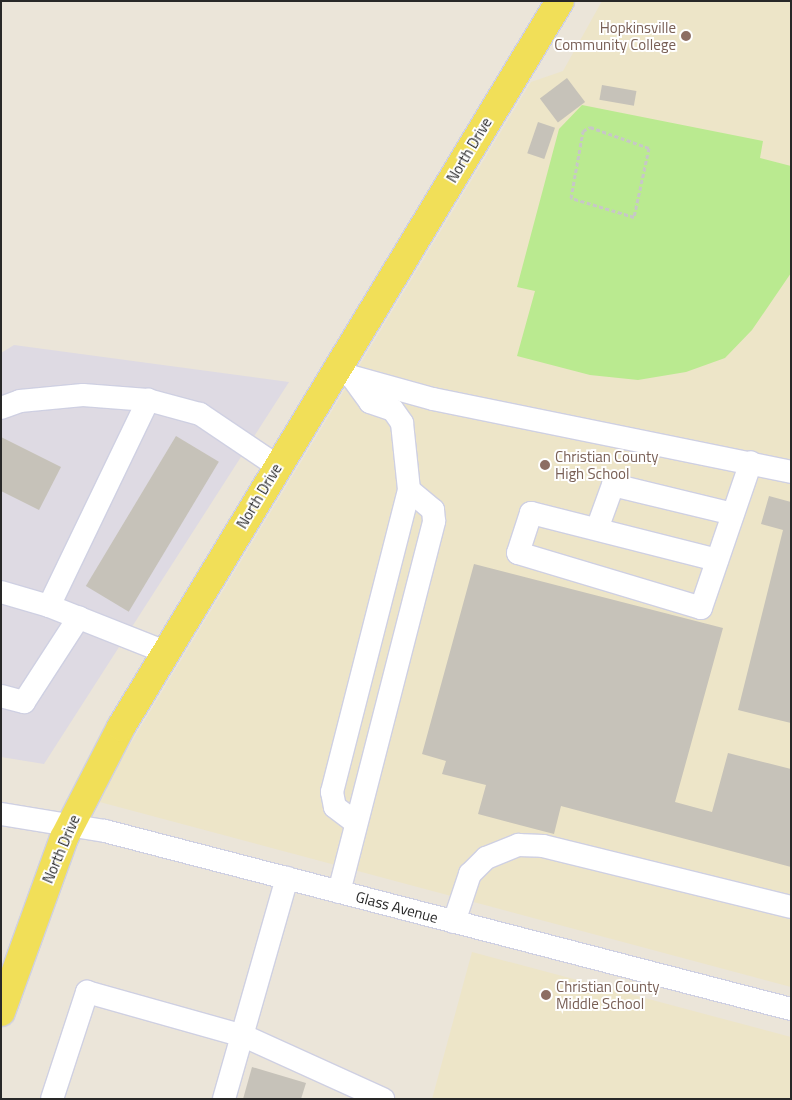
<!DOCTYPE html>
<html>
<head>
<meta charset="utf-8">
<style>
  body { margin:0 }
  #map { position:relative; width:792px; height:1100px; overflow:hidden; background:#ebe5d9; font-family:"Titillium Web",sans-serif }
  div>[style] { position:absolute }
  .industrial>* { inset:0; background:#dedae3 }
  .education>* { inset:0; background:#ede5c8 }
  .pitch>* { inset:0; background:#baea90 }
  .building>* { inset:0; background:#c6c2b9; transform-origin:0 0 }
  .path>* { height:3px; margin-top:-1.5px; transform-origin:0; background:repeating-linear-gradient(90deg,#c7c7c7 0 4px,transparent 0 6.5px) }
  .roads { filter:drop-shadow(1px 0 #cfd0e2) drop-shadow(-1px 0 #cfd0e2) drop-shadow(0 1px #cfd0e2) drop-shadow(0 -1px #cfd0e2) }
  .minor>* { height:22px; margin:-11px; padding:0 11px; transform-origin:11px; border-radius:11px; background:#fff }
  .major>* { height:28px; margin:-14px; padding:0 14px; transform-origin:14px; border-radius:14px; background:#f1df58 }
  .dots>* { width:14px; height:14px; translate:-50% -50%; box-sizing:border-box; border:2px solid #fff; border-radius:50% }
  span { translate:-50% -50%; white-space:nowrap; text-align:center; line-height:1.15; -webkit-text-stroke:4px #fff; paint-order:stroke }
  .education-label { font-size:15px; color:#785e54 }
  .right { translate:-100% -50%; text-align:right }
  .left { translate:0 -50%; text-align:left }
  .street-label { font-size:15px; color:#282828 }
  .frame { position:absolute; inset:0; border:2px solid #282828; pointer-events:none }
</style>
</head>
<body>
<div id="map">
  <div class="industrial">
    <div style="clip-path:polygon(14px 345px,289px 382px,44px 764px,1px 757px,1px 353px)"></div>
  </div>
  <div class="education">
    <div style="clip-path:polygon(602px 1px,791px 1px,791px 987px,96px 801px,531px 82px,563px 71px)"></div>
    <div style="clip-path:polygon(472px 952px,791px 1037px,791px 1099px,432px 1099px)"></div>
  </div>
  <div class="pitch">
    <div style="clip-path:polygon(582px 105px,763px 141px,760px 158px,791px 166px,791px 273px,752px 330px,725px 358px,686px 372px,638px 380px,590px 375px,517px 356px,535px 291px,517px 287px,559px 129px)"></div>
  </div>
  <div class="building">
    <div style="left:567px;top:78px;width:30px;height:34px;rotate:53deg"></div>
    <div style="left:602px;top:85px;width:35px;height:15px;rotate:10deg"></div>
    <div style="left:538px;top:122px;width:18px;height:33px;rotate:19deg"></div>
    <div style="left:176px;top:436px;width:50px;height:175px;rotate:31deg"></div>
    <div style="clip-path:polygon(1px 437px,61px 467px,39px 510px,1px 491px)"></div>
    <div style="clip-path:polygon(769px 496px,791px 502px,791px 723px,738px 710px,783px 530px,761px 524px)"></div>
    <div style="clip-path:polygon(474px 564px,723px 628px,675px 802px,712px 812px,728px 753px,791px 769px,791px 867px,561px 806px,554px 834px,478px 814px,486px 785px,442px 774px,446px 761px,422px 754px)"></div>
    <div style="clip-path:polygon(252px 1067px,306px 1083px,301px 1099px,243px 1099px)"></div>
  </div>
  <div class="path">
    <div style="left:590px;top:127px;width:63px;rotate:19.6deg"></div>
    <div style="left:649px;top:148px;width:71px;rotate:102.3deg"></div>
    <div style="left:634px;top:217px;width:66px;rotate:-163.2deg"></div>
    <div style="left:571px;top:198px;width:68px;rotate:-79.8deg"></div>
    <div style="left:583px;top:131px;width:8px;rotate:-30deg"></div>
  </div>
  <div class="roads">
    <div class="minor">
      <div style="left:350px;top:376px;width:86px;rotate:15.5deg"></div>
      <div style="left:433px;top:399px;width:365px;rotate:11.5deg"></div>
      <div style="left:352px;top:377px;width:31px;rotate:54deg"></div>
      <div style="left:370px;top:402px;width:24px;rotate:19deg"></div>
      <div style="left:393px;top:410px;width:16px;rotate:55deg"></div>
      <div style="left:402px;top:423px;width:67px;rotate:84deg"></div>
      <div style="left:409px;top:490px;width:312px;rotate:104.3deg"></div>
      <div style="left:332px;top:792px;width:15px;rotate:79deg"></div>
      <div style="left:335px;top:807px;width:26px;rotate:37deg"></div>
      <div style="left:1px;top:408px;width:20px;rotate:-20deg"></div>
      <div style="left:20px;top:401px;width:63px;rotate:-5.4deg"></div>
      <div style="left:83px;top:395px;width:65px;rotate:4.4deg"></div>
      <div style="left:148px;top:400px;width:54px;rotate:15.1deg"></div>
      <div style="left:200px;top:414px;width:93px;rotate:34deg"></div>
      <div style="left:597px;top:529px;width:47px;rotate:-70deg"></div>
      <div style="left:613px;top:485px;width:123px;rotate:13.6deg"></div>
      <div style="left:717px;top:560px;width:192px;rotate:-165.8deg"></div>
      <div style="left:531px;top:513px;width:42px;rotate:108deg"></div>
      <div style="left:518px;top:553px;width:191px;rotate:16.7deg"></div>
      <div style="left:701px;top:608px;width:154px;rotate:-71.1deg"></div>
      <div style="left:1px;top:592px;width:50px;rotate:16.3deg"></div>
      <div style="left:49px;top:606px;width:125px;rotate:21.6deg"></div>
      <div style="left:49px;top:606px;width:229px;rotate:-64.3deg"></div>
      <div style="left:1px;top:696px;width:24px;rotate:15deg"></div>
      <div style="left:24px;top:702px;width:101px;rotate:-57.1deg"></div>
      <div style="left:1px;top:814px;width:105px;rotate:9.3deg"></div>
      <div style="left:105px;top:831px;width:709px;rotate:14.55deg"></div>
      <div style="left:339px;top:892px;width:383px;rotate:-75.6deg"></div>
      <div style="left:434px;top:521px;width:11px;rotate:-95deg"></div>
      <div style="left:433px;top:510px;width:31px;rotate:-140deg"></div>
      <div style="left:454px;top:922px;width:51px;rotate:-71.6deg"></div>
      <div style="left:470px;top:874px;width:23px;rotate:-45deg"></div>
      <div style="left:486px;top:858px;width:35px;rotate:-22deg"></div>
      <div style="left:518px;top:845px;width:25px;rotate:2deg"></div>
      <div style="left:543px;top:846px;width:255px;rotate:13.8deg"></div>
      <div style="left:52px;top:1099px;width:113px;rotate:-71.9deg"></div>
      <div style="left:87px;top:992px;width:163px;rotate:15.7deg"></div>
      <div style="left:244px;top:1036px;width:153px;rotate:24.4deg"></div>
      <div style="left:224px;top:1099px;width:230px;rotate:-74.1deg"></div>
    </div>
    <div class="major">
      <div style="left:1px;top:1012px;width:185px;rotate:-70.1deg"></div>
      <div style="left:64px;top:838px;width:125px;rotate:-62.8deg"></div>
      <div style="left:121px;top:727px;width:848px;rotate:-58.84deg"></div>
    </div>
  </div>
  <div class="dots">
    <div style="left:686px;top:36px;background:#8d6e63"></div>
    <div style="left:545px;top:465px;background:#8d6e63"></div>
    <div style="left:546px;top:995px;background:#8d6e63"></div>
  </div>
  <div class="education-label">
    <span class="right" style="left:676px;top:36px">Hopkinsville<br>Community College</span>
    <span class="left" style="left:555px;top:465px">Christian County<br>High School</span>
    <span class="left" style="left:556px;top:995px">Christian County<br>Middle School</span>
  </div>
  <div class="street-label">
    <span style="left:469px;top:150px;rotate:-59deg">North Drive</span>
    <span style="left:259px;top:496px;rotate:-59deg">North Drive</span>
    <span style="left:61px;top:849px;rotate:-67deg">North Drive</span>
    <span style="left:397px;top:907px;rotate:15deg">Glass Avenue</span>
  </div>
  <div class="frame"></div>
</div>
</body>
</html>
